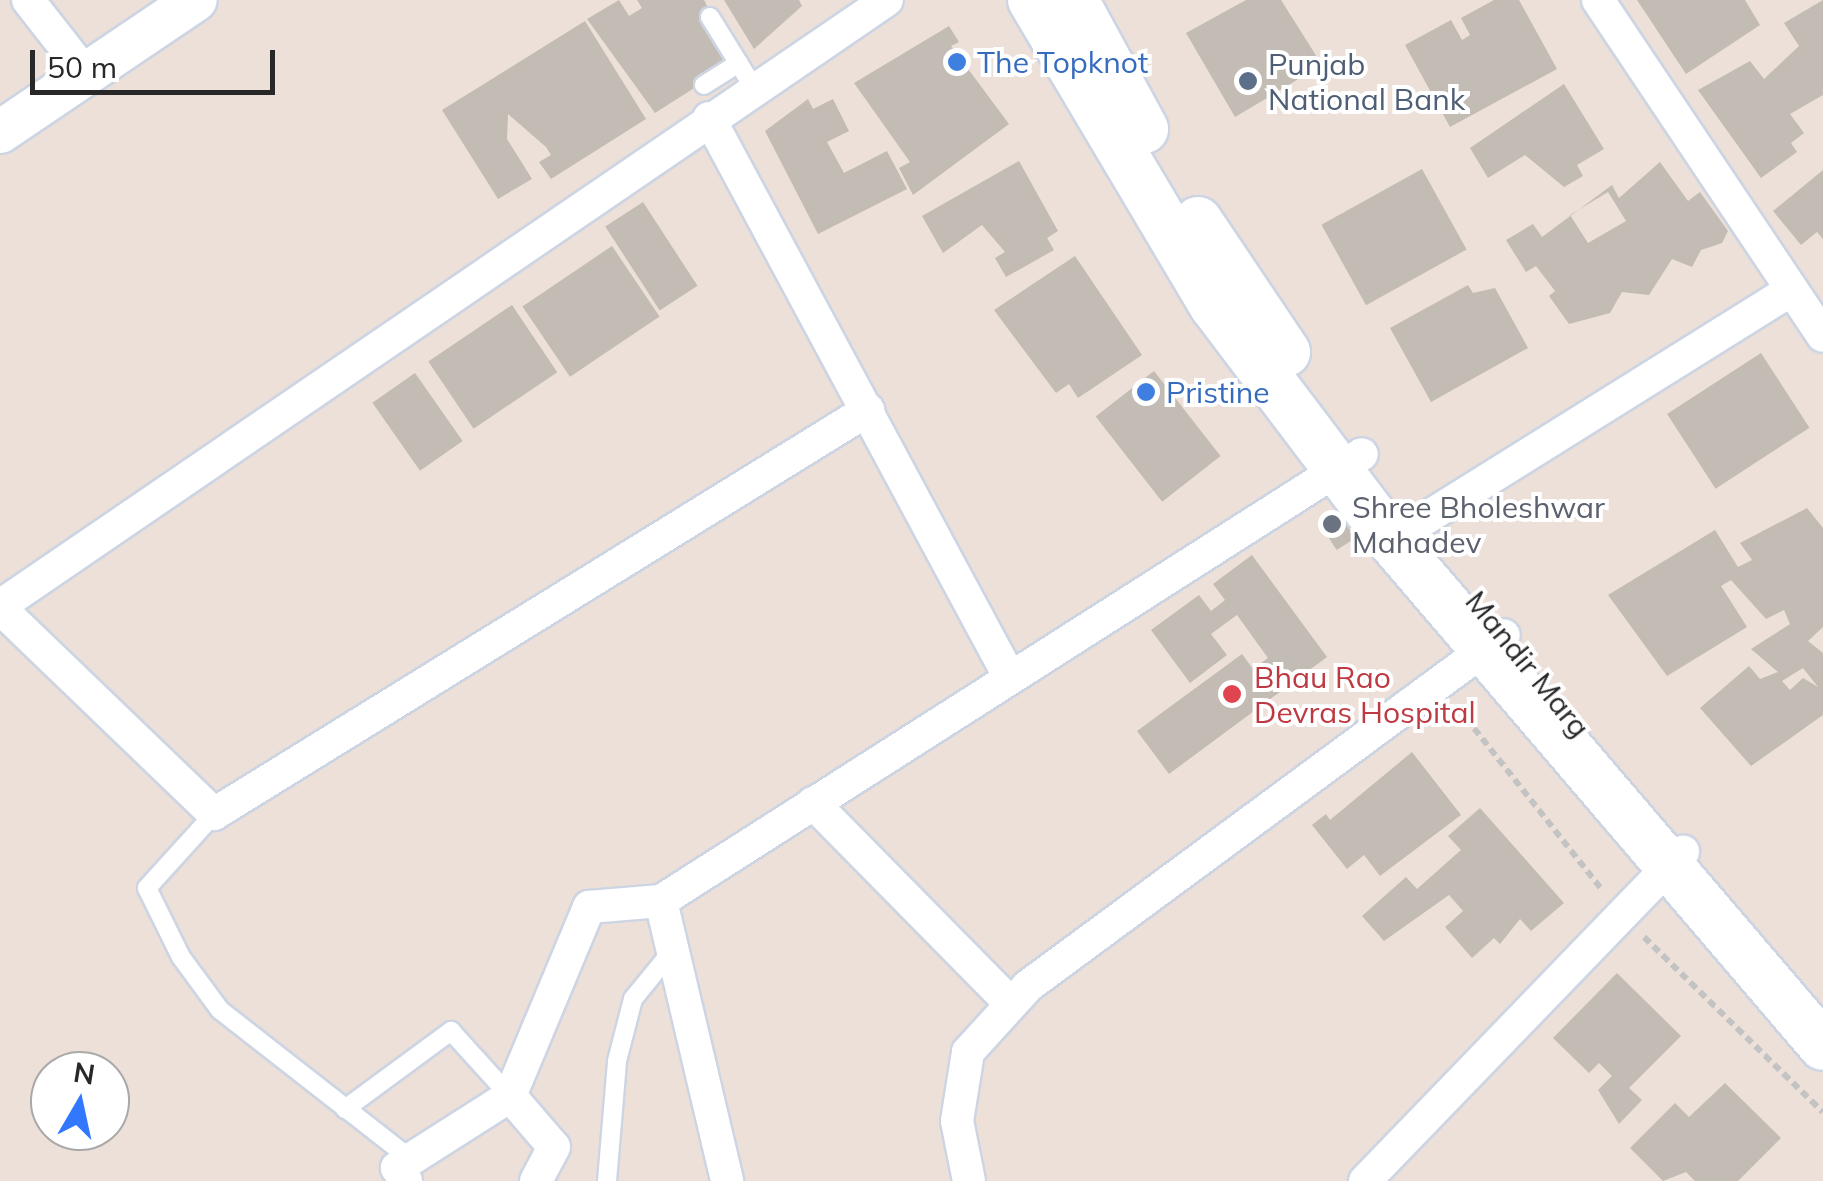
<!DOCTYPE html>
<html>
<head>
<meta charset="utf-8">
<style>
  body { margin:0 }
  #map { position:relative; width:1823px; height:1181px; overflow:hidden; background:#ece0d8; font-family:Mulish,sans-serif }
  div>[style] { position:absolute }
  .building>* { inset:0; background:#c3bcb4; transform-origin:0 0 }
  .path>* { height:6px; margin-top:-3px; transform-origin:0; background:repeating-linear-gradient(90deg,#c3c3c3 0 8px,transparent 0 13px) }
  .roads { filter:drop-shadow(2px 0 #cdd5e3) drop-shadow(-2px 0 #cdd5e3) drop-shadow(0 2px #cdd5e3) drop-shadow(0 -2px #cdd5e3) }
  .service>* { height:18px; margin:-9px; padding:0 9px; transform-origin:9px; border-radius:9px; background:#fff }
  .minor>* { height:32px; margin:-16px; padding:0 16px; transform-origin:16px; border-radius:16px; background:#fff }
  .tertiary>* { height:42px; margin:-21px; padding:0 21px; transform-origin:21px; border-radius:21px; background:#fff }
  .secondary>* { height:48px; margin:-24px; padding:0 24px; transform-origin:24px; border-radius:24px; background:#fff }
  .dots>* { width:28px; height:28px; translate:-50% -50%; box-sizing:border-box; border:5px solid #fff; border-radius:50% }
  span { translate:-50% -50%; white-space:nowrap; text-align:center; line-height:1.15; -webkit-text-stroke:8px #fff; paint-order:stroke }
  .shop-label { font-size:30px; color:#366cbe }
  .left { translate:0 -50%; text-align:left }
  .service-label { font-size:30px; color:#4e5e75 }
  .worship-label { font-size:30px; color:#5b616d }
  .street-label { font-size:30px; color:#282828 }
  .health-label { font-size:30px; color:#be3a42 }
  .north { position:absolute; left:30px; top:1051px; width:100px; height:100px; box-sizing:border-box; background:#fff; border:2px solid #a9a9a9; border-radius:50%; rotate:9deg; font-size:28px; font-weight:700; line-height:40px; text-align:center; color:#282828 }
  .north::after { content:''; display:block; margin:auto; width:35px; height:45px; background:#3278ff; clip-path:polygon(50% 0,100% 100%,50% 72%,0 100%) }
  .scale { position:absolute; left:30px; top:50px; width:245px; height:45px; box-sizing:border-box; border:5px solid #282828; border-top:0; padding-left:12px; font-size:30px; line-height:35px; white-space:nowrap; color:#282828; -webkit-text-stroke:8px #fff; paint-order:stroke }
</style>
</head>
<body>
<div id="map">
  <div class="building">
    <div style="clip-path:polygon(619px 0,629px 16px,642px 8px,637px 0,704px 0,735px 62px,655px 113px,587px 19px)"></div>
    <div style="clip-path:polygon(724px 0,799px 0,802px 6px,754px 49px)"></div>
    <div style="clip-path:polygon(1246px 0,1281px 0,1322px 65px,1235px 117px,1186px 33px)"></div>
    <div style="clip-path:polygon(1494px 0,1519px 0,1557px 69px,1450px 127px,1405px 45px,1451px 20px,1462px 40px,1470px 35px,1461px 18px)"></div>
    <div style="clip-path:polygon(1637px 0,1745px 0,1760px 25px,1686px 74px)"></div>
    <div style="clip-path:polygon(1823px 0,1823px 95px,1790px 114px,1804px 133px,1791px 143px,1797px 152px,1761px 178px,1698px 90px,1750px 61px,1764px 79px,1799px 46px,1784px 23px)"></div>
    <div style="clip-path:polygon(585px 21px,646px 119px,551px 179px,539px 162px,551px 155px,546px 147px,508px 114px,507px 139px,532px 179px,498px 199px,442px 110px)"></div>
    <div style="clip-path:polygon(949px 26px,959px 42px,951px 46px,1009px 124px,913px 195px,899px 168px,910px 162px,854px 83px)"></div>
    <div style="clip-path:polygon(1564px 84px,1604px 149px,1577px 165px,1583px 176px,1564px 187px,1525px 155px,1488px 178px,1470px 148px)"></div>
    <div style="clip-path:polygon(808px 99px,813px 109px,833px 99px,849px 131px,827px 142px,844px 173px,887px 151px,907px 189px,818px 234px,765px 131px)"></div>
    <div style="clip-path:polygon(1019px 161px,1058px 231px,1047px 238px,1054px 250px,1006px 277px,995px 258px,1005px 252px,982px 225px,943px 253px,922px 216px)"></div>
    <div style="clip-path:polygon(evenodd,1660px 162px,1688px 201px,1700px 192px,1728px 231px,1722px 243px,1701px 250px,1692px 267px,1672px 259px,1649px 295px,1622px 292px,1610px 313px,1569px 324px,1549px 296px,1555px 291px,1536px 266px,1526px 272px,1506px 240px,1533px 224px,1542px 237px,1612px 185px,1619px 198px,1660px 162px,1608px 192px,1626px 221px,1588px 243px,1570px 215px,1608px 192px)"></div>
    <div style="left:1422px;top:169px;width:92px;height:115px;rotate:61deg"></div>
    <div style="clip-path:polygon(1823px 170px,1823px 239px,1817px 232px,1801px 245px,1773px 211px)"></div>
    <div style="left:643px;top:202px;width:100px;height:45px;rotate:57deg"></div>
    <div style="left:612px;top:246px;width:85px;height:108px;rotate:56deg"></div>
    <div style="clip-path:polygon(1075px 256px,1142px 355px,1078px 398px,1069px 384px,1056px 393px,994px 310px)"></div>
    <div style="clip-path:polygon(1468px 285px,1473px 293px,1495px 288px,1528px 348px,1431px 402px,1390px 328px)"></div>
    <div style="left:512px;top:305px;width:81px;height:101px;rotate:56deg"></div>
    <div style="left:1761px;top:353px;width:89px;height:112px;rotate:57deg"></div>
    <div style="left:1154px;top:371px;width:108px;height:74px;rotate:52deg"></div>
    <div style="left:415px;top:373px;width:83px;height:52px;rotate:55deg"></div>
    <div style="clip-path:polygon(evenodd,1807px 508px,1823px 528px,1823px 627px,1808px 641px,1823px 653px,1823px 715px,1751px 766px,1700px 708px,1749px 666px,1760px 679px,1778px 672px,1751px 649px,1790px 624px,1784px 610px,1766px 619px,1731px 580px,1721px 586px,1747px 627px,1667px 676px,1608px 595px,1715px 530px,1738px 567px,1752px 560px,1740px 543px,1807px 508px,1803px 668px,1818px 687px,1803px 678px,1790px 690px,1782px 681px,1803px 668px)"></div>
    <div style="left:1342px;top:518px;width:24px;height:22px;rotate:57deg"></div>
    <div style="clip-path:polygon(1252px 555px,1327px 657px,1169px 774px,1137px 731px,1242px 654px,1253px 669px,1268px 658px,1237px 615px,1211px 634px,1227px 655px,1190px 683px,1151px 630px,1199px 595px,1211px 611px,1225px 600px,1213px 584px)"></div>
    <div style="clip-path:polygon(1412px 752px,1461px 815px,1380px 876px,1364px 855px,1347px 869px,1312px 825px,1326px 814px,1330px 820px)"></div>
    <div style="clip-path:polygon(1480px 808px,1564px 903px,1531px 931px,1520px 919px,1500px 944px,1494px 938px,1472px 958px,1445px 927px,1463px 911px,1449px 895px,1384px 941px,1362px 916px,1406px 877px,1417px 889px,1461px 850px,1448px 836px)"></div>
    <div style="clip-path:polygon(1617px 973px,1681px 1036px,1629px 1088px,1642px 1100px,1619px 1124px,1598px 1090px,1612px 1076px,1599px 1063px,1589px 1073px,1553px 1038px)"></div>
    <div style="clip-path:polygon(1725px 1083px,1781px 1138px,1738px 1181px,1695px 1181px,1686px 1172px,1663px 1181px,1630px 1148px,1675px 1103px,1689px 1117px)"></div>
  </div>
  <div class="path">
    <div style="left:1458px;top:708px;width:232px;rotate:51.6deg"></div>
    <div style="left:1644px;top:937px;width:250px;rotate:44.4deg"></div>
  </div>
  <div class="roads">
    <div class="service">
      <div style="left:710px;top:17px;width:84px;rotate:58.2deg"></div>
      <div style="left:704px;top:85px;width:41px;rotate:-32.2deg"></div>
      <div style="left:214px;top:814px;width:100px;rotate:132.2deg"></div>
      <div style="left:147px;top:888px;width:77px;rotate:63.8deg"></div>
      <div style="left:181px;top:957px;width:66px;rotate:53.7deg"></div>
      <div style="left:220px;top:1010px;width:242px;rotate:38deg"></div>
      <div style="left:345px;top:1109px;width:132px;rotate:-36.3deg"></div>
      <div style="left:451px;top:1031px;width:88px;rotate:47.8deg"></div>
      <div style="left:607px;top:1181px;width:120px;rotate:-85.2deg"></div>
      <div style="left:617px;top:1061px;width:64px;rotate:-75.5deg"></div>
      <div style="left:633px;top:999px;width:63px;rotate:-50.8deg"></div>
    </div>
    <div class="minor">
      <div style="left:28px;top:0;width:94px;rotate:51.9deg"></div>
      <div style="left:1598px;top:0;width:404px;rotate:56.2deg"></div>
      <div style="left:709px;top:118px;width:636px;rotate:61.74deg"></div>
      <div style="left:1391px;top:540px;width:470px;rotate:-32deg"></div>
      <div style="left:0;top:606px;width:1074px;rotate:-34.34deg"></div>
      <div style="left:0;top:608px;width:297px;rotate:43.9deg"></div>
      <div style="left:214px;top:814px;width:769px;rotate:-31.71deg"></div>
      <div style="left:813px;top:803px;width:282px;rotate:45.4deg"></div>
      <div style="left:661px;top:901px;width:288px;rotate:76.7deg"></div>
      <div style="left:510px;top:1096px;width:67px;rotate:49.2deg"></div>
      <div style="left:554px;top:1147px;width:38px;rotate:118deg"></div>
      <div style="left:406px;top:1181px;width:16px;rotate:-125deg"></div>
      <div style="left:397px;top:1168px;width:134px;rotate:-32.5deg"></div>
      <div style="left:510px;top:1096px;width:205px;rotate:-67.3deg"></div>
      <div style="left:589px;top:907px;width:72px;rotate:-4.8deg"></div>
      <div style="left:661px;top:901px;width:831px;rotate:-32.52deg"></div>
      <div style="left:969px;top:1181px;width:61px;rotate:-101.3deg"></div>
      <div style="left:957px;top:1121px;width:70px;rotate:-80.9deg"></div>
      <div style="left:968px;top:1052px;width:89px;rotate:-47.7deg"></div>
      <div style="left:1028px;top:986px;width:591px;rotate:-36.4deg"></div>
      <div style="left:1365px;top:1181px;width:458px;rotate:-46deg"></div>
    </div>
    <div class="tertiary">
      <div style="left:0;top:132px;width:236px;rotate:-34deg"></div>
    </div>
    <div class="secondary">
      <div style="left:1032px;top:0;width:356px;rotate:59.3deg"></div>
      <div style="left:1214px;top:306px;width:293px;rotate:52.9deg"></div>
      <div style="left:1391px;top:540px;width:665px;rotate:49.51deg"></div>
      <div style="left:1074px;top:0;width:147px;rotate:61.5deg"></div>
      <div style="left:1198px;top:221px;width:158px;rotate:56.1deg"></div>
    </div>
  </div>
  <div class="dots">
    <div style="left:957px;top:62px;background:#3f7fe0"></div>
    <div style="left:1248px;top:81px;background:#5c6f8a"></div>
    <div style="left:1146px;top:392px;background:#3f7fe0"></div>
    <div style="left:1332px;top:524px;background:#6b7280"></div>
    <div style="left:1232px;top:694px;background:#e0444e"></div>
  </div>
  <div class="shop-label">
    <span class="left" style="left:977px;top:62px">The Topknot</span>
    <span class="left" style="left:1166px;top:392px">Pristine</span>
  </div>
  <div class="service-label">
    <span class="left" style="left:1268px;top:81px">Punjab<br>National Bank</span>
  </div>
  <div class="worship-label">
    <span class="left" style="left:1352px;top:524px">Shree Bholeshwar<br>Mahadev</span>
  </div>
  <div class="street-label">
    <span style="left:1528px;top:664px;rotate:51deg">Mandir Marg</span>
  </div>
  <div class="health-label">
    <span class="left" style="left:1254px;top:694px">Bhau Rao<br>Devras Hospital</span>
  </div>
  <div class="north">N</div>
  <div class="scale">50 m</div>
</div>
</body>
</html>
